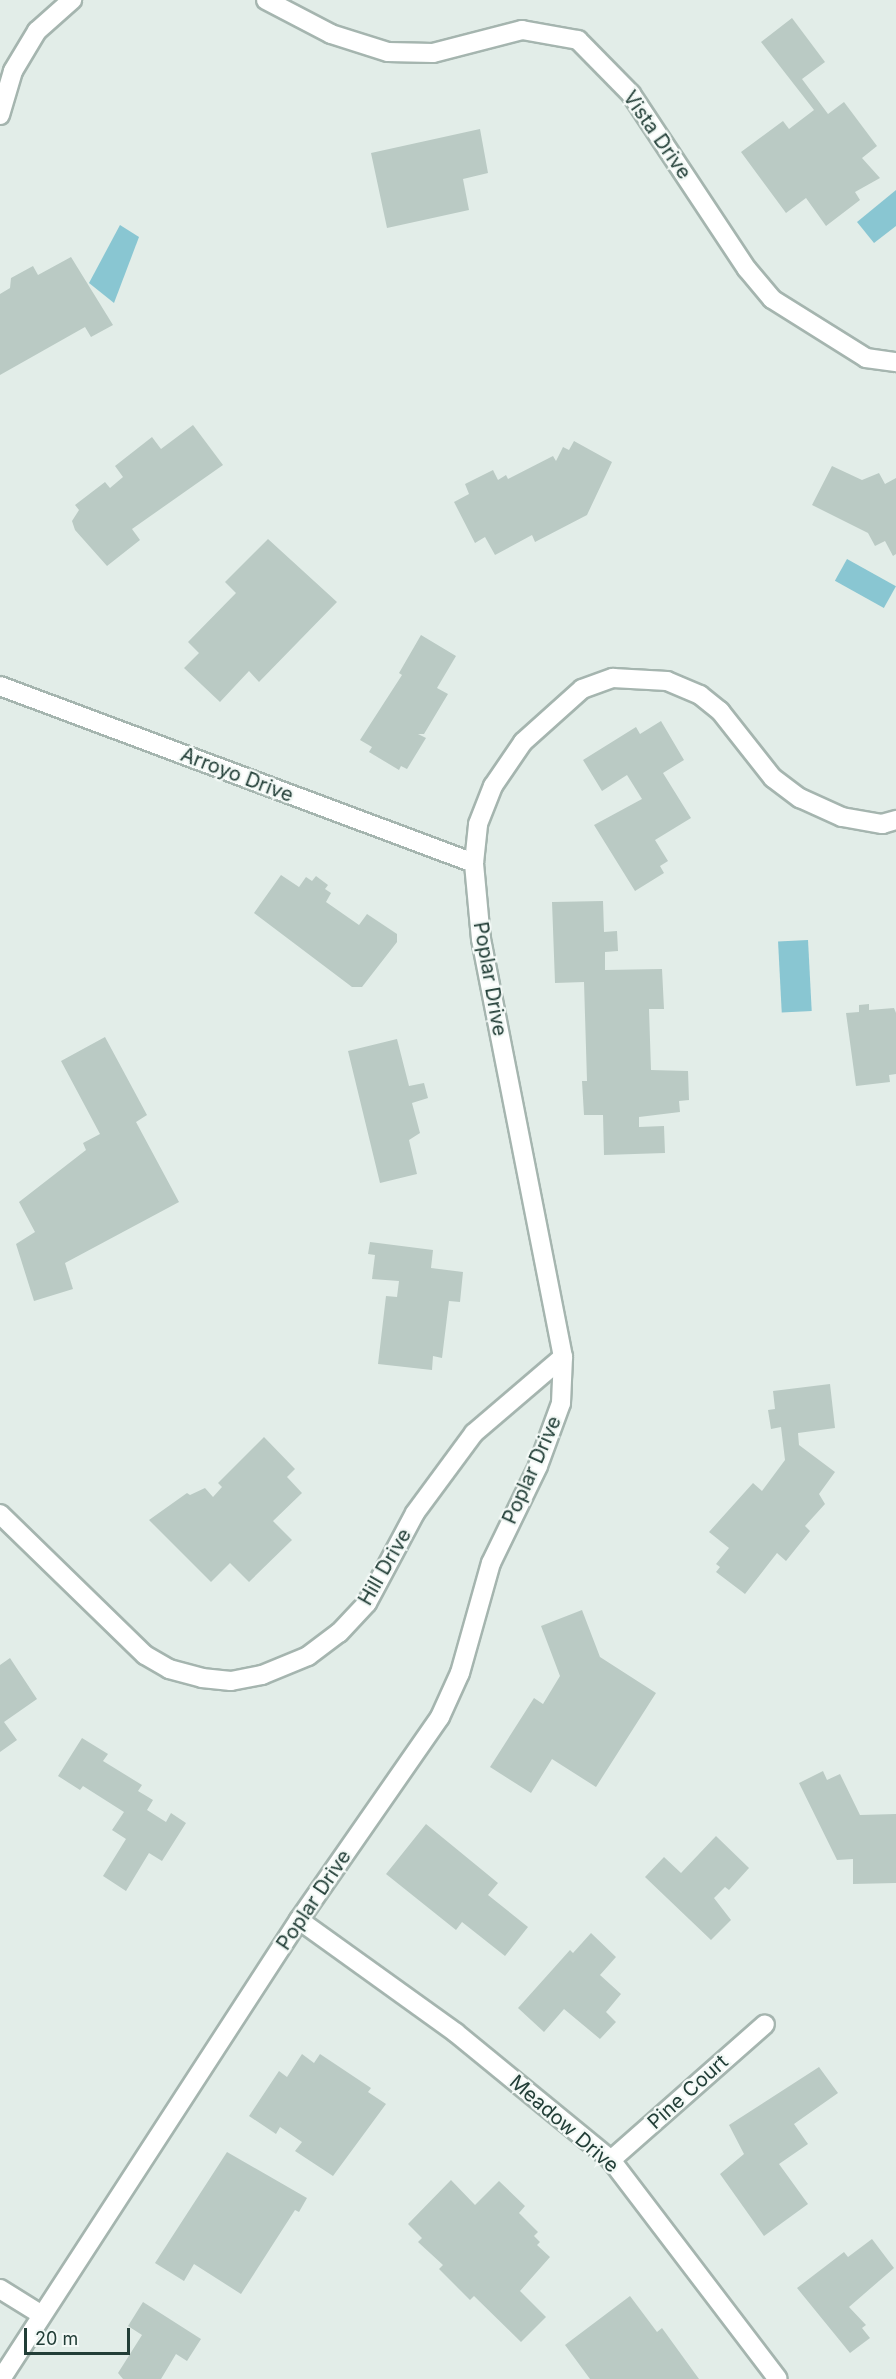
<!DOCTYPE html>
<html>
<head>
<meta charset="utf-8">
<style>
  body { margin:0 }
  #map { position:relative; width:896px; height:2379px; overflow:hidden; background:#e2ede8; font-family:Inter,sans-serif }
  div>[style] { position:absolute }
  .water>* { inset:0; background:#89c6d2; transform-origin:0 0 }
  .building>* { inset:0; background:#bacac4 }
  .roads { filter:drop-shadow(2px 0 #a5b5af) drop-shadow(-2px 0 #a5b5af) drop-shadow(0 2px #a5b5af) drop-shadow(0 -2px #a5b5af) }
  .minor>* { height:18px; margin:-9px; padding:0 9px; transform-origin:9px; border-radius:9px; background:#fff }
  span { translate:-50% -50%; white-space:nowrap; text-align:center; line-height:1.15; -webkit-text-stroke:4.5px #f3f9f6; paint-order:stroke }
  .street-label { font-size:20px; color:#223e37 }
  .scale { position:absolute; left:24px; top:2328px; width:106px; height:27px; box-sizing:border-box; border:3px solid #223e37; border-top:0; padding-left:8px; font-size:18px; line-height:21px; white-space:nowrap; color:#223e37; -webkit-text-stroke:4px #f3f9f6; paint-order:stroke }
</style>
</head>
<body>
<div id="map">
  <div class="water">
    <div style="clip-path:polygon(896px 190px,896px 226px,874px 243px,857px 222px)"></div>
    <div style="clip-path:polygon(120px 225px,139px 237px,114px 303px,89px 283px)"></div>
    <div style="left:847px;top:559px;width:56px;height:25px;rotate:29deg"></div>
    <div style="left:808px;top:940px;width:71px;height:30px;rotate:87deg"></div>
  </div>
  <div class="building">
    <div style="clip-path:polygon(792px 18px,825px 62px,802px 79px,828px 114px,844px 102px,877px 146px,862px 158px,880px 178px,855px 192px,860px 200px,826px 226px,806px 198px,786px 213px,741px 152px,783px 121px,789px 129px,814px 110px,761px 42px)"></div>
    <div style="clip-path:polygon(480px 129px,488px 173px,463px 179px,469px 210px,387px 228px,371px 153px)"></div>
    <div style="clip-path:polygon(71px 257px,113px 325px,91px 337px,85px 327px,0 375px,0 294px,10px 288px,11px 278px,33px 266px,38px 275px)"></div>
    <div style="clip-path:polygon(193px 425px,223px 465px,132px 529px,140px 540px,107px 566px,75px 530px,72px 521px,79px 510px,75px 505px,105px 482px,110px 488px,123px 477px,115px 466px,152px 437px,161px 449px)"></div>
    <div style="clip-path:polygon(574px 441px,612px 462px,587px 515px,535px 542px,532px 535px,495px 555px,485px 537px,475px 543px,454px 502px,469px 494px,465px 484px,493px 470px,498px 480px,506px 475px,508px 479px,553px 456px,556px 461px,563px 447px,569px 450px)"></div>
    <div style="clip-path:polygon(832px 466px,862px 480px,879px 473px,885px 484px,896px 478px,896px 554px,893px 556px,885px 541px,875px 546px,868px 533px,812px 505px)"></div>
    <div style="clip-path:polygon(268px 539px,337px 602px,259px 682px,249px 671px,220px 702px,184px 668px,199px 653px,188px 642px,236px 593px,225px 582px)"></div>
    <div style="clip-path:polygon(421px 635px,456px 656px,437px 688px,448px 694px,424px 734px,418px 734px,426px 738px,407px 769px,401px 766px,399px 770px,369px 752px,372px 747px,360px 740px,402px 675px,399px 673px)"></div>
    <div style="clip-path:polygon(661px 721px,684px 760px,663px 773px,691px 818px,655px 840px,668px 861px,660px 866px,664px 873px,635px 891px,594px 825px,642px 799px,627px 775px,602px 791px,583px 760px,636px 727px,640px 734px)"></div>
    <div style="clip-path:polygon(281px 875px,299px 887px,306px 877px,312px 881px,316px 876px,328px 885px,325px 889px,331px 893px,326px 902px,359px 925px,367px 914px,397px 934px,397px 942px,362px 987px,352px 987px,254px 913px)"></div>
    <div style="clip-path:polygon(603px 901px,604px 932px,617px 931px,618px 951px,605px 952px,605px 970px,662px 969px,664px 1009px,649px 1009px,651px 1070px,688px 1071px,689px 1100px,679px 1101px,680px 1112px,639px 1117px,639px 1127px,664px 1126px,665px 1153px,604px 1155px,603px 1115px,584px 1115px,582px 1081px,587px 1081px,584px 982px,555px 983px,552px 902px)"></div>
    <div style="clip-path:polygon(869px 1004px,869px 1010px,894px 1008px,896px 1013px,896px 1074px,889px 1075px,890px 1082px,856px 1086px,846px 1013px,859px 1012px,859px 1005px)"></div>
    <div style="clip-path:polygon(105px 1037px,147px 1115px,136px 1122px,179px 1202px,65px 1263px,73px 1289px,34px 1301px,16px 1244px,35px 1232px,19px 1202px,86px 1150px,83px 1143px,100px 1134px,61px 1061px)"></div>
    <div style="clip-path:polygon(397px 1039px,409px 1086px,424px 1083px,428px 1098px,412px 1103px,420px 1133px,409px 1140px,417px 1174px,380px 1183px,348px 1051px)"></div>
    <div style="clip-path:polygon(370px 1242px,433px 1250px,431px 1268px,463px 1272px,460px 1302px,449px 1301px,442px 1358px,433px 1356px,432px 1370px,378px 1364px,386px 1296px,397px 1297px,399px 1281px,372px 1279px,375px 1255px,368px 1254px)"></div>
    <div style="clip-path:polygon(830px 1384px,835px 1428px,798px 1433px,799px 1445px,835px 1472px,819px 1494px,825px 1504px,805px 1526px,810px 1531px,786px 1561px,777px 1553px,745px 1594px,716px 1572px,720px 1567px,716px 1564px,729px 1548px,709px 1532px,753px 1483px,762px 1491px,785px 1460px,781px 1427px,771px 1429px,768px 1410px,775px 1409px,773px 1391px)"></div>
    <div style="clip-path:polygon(264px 1437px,295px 1469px,287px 1477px,302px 1493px,273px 1521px,292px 1540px,249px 1582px,230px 1563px,211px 1582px,149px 1520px,187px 1493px,190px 1495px,205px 1488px,213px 1497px,222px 1487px,218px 1483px)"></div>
    <div style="clip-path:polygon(582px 1610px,600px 1657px,656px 1693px,596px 1787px,552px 1759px,531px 1793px,490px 1767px,534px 1698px,543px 1704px,560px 1676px,541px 1626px)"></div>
    <div style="clip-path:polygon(10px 1658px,37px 1699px,4px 1722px,17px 1740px,0 1752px,0 1665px)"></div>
    <div style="clip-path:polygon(82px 1738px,108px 1754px,103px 1761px,142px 1785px,138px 1791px,153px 1800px,147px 1810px,166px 1822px,171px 1813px,186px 1823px,162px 1861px,149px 1853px,126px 1891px,103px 1876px,126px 1839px,112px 1830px,124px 1812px,83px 1786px,80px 1790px,58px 1776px)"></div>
    <div style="clip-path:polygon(823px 1771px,827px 1780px,840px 1774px,860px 1815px,896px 1814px,896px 1883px,853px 1884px,853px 1859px,837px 1860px,799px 1783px)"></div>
    <div style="clip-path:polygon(426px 1824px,498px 1883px,488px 1895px,528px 1927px,505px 1956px,462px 1922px,456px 1930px,386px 1874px)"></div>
    <div style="clip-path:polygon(716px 1836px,749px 1868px,729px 1890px,725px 1887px,714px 1898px,731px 1920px,711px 1940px,645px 1877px,664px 1857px,681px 1873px)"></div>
    <div style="clip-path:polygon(591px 1933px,616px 1957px,600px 1975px,621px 1994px,606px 2012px,616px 2022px,600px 2039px,564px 2009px,544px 2032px,518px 2008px,570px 1950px,573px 1953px)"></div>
    <div style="clip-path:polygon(302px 2054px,314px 2063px,320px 2054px,371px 2088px,368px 2092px,386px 2104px,333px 2176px,295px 2151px,302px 2142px,280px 2127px,276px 2134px,249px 2116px,279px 2071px,287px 2077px)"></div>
    <div style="clip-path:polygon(819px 2067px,838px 2093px,794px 2124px,808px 2144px,779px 2164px,808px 2204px,764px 2236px,720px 2174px,744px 2154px,729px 2125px)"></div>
    <div style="clip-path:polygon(227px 2152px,307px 2198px,299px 2212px,295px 2210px,241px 2294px,194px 2264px,184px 2281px,155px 2263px)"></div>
    <div style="clip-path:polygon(451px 2180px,475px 2205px,499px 2181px,525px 2206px,519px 2213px,538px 2232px,534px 2236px,540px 2242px,537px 2245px,550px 2257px,520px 2291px,546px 2317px,521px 2342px,474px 2296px,470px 2300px,439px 2269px,443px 2265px,418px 2242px,422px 2238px,408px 2224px)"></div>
    <div style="clip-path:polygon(872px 2239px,894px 2268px,849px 2307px,866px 2325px,862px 2328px,870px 2338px,850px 2353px,797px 2288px,844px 2252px,848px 2257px)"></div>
    <div style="clip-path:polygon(630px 2296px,657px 2332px,662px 2328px,699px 2379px,590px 2379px,565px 2345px)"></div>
    <div style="clip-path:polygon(143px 2302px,201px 2339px,187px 2361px,176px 2354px,161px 2379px,123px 2379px,118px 2373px,142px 2335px,128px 2326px)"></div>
  </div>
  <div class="roads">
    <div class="minor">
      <div style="left:266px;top:0;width:73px;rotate:27.6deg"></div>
      <div style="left:331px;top:34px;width:60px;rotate:17.5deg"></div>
      <div style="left:388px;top:52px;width:45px;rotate:1.3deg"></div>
      <div style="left:433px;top:53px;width:92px;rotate:-14.5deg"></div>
      <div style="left:522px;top:30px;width:57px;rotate:10.1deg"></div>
      <div style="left:578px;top:40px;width:76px;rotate:45.5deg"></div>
      <div style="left:631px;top:94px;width:210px;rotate:56.5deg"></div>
      <div style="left:747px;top:269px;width:39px;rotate:50deg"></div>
      <div style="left:772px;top:299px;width:111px;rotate:32.1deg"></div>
      <div style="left:866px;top:358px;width:30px;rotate:8deg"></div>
      <div style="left:0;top:115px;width:46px;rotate:-73.5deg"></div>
      <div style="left:13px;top:71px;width:47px;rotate:-59deg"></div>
      <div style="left:37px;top:31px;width:47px;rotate:-41.5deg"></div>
      <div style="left:0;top:686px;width:506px;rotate:20.48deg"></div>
      <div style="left:0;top:1514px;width:202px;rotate:44.2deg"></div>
      <div style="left:145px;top:1655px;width:28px;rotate:30deg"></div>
      <div style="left:169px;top:1669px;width:34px;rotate:15deg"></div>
      <div style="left:202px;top:1678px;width:29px;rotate:6deg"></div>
      <div style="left:231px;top:1681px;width:32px;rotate:-11deg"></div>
      <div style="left:262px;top:1675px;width:50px;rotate:-22.4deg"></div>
      <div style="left:308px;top:1656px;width:39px;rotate:-37deg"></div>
      <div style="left:339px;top:1633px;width:41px;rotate:-47deg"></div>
      <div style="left:367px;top:1603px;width:102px;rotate:-61.9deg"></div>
      <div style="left:415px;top:1513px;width:99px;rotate:-53.6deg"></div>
      <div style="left:474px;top:1433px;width:117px;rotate:-40.5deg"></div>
      <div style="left:299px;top:1920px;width:193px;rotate:35.7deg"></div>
      <div style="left:456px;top:2033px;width:200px;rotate:39.3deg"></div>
      <div style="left:611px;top:2160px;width:275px;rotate:52.7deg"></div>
      <div style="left:611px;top:2160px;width:205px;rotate:-41.4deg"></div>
      <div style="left:0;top:2289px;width:49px;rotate:31.8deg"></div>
      <div style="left:1px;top:2379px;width:547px;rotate:-57.01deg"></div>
      <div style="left:299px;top:1920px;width:247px;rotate:-55.2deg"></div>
      <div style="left:440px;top:1717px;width:48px;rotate:-65.6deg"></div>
      <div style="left:460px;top:1673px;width:114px;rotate:-74.3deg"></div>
      <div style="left:491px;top:1563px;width:108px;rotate:-64.1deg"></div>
      <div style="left:538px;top:1466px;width:67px;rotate:-69.9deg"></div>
      <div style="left:561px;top:1403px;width:46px;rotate:-87.5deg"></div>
      <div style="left:563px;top:1357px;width:426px;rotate:-101.1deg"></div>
      <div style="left:481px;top:939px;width:76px;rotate:-95.3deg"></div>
      <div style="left:474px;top:863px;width:39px;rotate:-84deg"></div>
      <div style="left:478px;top:824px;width:41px;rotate:-68.5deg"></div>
      <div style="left:493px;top:786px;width:53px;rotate:-55.7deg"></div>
      <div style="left:523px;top:742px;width:79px;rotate:-41.9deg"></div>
      <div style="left:582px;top:689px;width:33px;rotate:-20deg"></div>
      <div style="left:613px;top:678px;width:54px;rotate:3.2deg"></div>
      <div style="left:667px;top:681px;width:36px;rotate:23deg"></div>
      <div style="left:700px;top:695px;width:26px;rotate:39deg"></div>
      <div style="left:720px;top:711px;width:85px;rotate:51.7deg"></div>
      <div style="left:773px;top:778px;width:34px;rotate:37deg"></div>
      <div style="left:800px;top:798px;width:46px;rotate:24.3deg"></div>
      <div style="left:842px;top:817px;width:41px;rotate:9.9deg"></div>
      <div style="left:882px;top:824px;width:15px;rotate:-16deg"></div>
    </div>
  </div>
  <div class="street-label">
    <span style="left:657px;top:135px;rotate:55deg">Vista Drive</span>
    <span style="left:237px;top:775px;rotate:21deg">Arroyo Drive</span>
    <span style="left:490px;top:979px;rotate:80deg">Poplar Drive</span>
    <span style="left:532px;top:1470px;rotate:-66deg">Poplar Drive</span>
    <span style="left:385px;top:1567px;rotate:-60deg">Hill Drive</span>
    <span style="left:314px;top:1900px;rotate:-56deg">Poplar Drive</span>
    <span style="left:688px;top:2092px;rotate:-42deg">Pine Court</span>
    <span style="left:564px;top:2124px;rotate:41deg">Meadow Drive</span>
  </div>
  <div class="scale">20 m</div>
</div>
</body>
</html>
